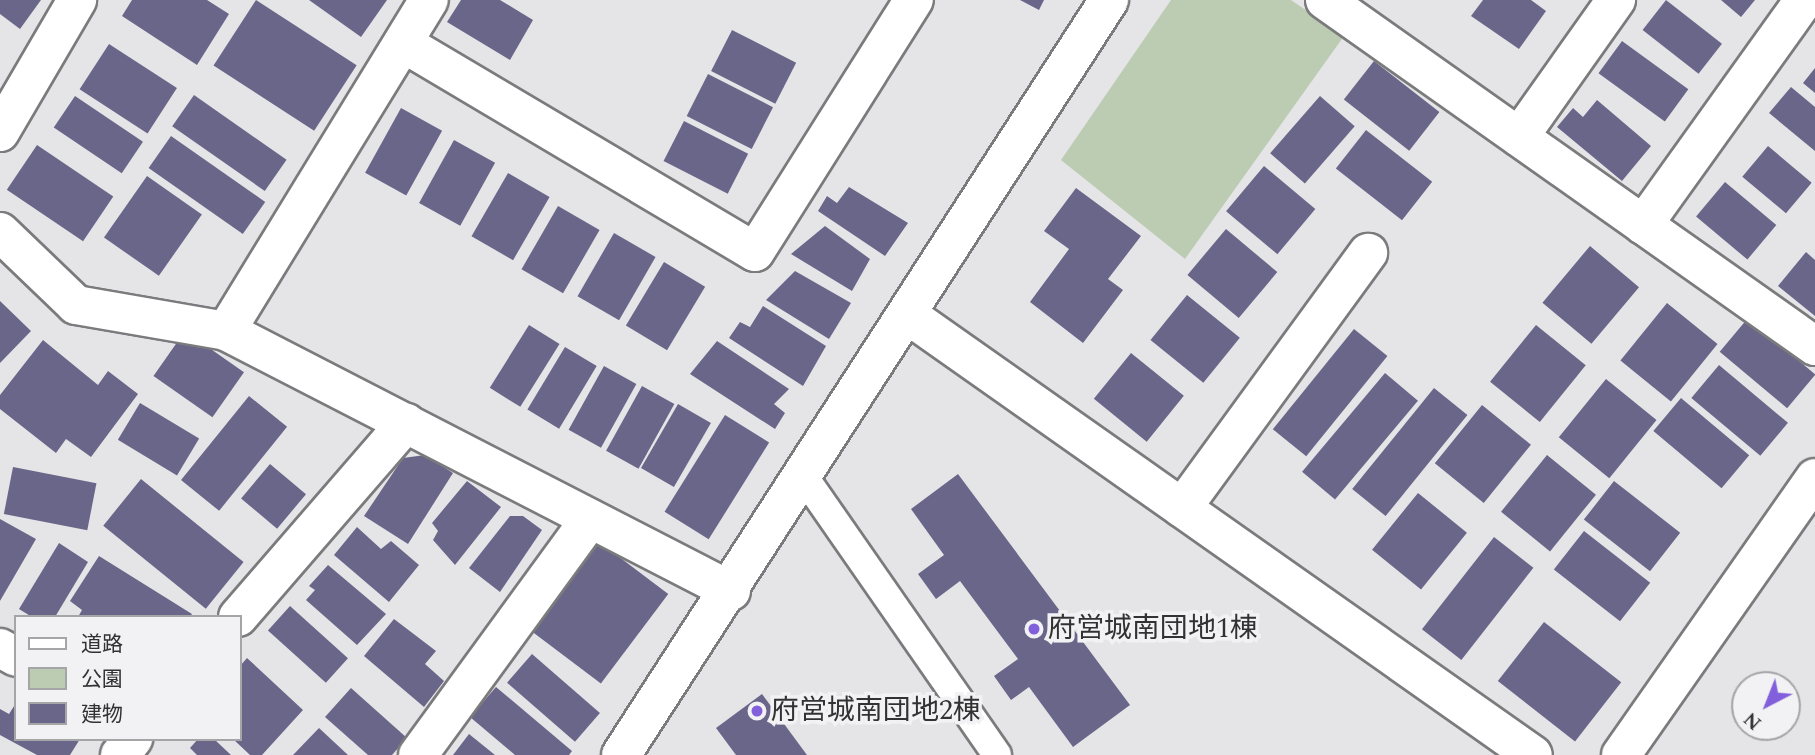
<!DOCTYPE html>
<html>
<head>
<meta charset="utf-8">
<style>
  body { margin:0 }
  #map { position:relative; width:1815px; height:755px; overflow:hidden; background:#e5e5e7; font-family:Spectral,"Noto Sans JP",serif }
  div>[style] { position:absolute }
  .green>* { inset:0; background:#bcccb3 }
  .building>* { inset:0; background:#6a668a; transform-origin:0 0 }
  .roads { filter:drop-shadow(2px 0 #7b7b7d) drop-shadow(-2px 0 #7b7b7d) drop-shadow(0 2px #7b7b7d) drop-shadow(0 -2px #7b7b7d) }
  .lane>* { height:28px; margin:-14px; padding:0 14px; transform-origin:14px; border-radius:14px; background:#fff }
  .street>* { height:38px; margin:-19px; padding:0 19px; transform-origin:19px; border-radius:19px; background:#fff }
  .dots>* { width:19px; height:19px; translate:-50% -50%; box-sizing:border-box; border:4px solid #f2f2f4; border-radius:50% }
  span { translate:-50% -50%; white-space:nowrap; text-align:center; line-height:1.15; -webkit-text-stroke:7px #f2f2f4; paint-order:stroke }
  .poi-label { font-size:28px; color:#323233 }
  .left { translate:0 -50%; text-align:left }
  .legend { position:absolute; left:14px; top:615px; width:228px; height:126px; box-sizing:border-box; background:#f2f2f4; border:2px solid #a5a5a7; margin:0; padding:9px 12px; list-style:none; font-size:21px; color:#323233 }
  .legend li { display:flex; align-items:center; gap:14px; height:35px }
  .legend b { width:35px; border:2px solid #a5a5a7 }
  .north { position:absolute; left:1731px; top:671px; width:70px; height:70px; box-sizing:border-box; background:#f2f2f4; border:2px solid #a5a5a7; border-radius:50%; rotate:222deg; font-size:19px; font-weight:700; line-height:28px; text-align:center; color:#323233 }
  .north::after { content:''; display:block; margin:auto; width:24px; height:32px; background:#8260db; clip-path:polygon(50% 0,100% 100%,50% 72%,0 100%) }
</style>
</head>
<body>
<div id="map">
  <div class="green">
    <div style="clip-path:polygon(1171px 0,1291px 0,1344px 36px,1185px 259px,1061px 160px)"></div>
  </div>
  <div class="building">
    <div style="clip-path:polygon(0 0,41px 0,20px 29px,0 14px)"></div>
    <div style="clip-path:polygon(132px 0,207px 0,229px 14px,197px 65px,122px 16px)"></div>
    <div style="left:256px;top:0;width:120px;height:78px;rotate:33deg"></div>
    <div style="clip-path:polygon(309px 0,387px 0,361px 37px)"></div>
    <div style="clip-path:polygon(461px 0,500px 0,533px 20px,510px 60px,447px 22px)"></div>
    <div style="clip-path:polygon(1020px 0,1044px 0,1039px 10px)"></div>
    <div style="clip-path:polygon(1483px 0,1531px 0,1546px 11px,1519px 49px,1471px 16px)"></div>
    <div style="left:1666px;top:0;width:71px;height:38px;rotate:38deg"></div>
    <div style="clip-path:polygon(1721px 0,1755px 0,1741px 17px)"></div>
    <div style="left:732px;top:30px;width:72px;height:46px;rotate:27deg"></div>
    <div style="left:1622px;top:41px;width:82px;height:40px;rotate:36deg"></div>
    <div style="left:109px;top:44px;width:81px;height:54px;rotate:33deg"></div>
    <div style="left:1374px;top:61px;width:83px;height:49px;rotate:38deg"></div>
    <div style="clip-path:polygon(1815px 68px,1815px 93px,1803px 83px)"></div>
    <div style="left:708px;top:74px;width:73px;height:47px;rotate:27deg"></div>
    <div style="clip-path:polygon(1791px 87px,1815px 107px,1815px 151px,1769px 113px)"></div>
    <div style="left:194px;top:95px;width:113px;height:38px;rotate:35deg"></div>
    <div style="left:75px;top:96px;width:82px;height:38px;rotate:34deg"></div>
    <div style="left:1320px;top:96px;width:46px;height:76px;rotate:41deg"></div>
    <div style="clip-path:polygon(1597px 100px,1651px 146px,1622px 181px,1557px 127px,1573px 108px,1583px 117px)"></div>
    <div style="left:401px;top:108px;width:47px;height:74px;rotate:29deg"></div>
    <div style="left:684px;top:121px;width:72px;height:45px;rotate:27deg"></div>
    <div style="left:1366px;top:130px;width:84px;height:49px;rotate:38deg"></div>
    <div style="left:171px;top:136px;width:115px;height:39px;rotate:35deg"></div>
    <div style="left:454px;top:140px;width:47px;height:72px;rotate:29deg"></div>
    <div style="left:37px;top:145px;width:92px;height:54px;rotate:34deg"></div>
    <div style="left:1768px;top:146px;width:57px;height:40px;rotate:40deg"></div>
    <div style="left:1264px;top:166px;width:67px;height:59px;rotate:40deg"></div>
    <div style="left:508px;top:173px;width:48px;height:73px;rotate:30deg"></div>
    <div style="left:147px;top:176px;width:67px;height:75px;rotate:35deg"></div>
    <div style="left:1725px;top:182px;width:67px;height:45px;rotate:40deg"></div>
    <div style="clip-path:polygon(849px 187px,908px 223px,885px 256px,818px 211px,827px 196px,837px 203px)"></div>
    <div style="clip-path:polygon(1076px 188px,1141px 236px,1108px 279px,1123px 290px,1083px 343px,1030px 302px,1069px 249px,1044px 231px)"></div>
    <div style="left:558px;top:206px;width:48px;height:73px;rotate:30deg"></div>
    <div style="clip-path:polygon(825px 226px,870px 259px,852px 291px,791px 254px)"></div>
    <div style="left:1226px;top:229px;width:67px;height:60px;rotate:40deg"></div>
    <div style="left:614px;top:233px;width:48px;height:73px;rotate:30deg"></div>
    <div style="left:1590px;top:246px;width:64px;height:74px;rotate:40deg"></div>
    <div style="clip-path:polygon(1806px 252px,1815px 260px,1815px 316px,1778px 286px)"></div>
    <div style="left:664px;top:262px;width:48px;height:74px;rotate:31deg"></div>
    <div style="clip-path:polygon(795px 271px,851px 303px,829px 339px,766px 300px)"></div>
    <div style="left:1187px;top:295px;width:68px;height:58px;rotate:39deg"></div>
    <div style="clip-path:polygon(0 301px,31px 331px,0 363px)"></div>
    <div style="left:1667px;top:303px;width:65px;height:74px;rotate:39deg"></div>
    <div style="clip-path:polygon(763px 306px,826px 346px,803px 386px,729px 338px,740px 322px,750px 327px)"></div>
    <div style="left:1748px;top:318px;width:88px;height:44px;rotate:40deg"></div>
    <div style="left:529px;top:325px;width:36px;height:74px;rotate:32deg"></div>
    <div style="left:1536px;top:325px;width:64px;height:73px;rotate:39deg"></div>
    <div style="left:1354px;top:329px;width:43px;height:129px;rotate:39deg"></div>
    <div style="left:185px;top:331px;width:72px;height:55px;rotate:35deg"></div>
    <div style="clip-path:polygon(43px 340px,98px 385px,108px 371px,138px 394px,91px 457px,66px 439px,56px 453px,0 409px,0 395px)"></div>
    <div style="clip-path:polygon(717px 341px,789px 389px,774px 404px,785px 413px,775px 429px,690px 374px)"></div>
    <div style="left:565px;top:347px;width:37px;height:73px;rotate:31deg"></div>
    <div style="left:1131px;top:353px;width:68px;height:59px;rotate:39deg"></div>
    <div style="left:1719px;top:365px;width:90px;height:43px;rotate:40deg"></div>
    <div style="left:604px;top:366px;width:37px;height:73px;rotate:29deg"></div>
    <div style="left:1385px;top:373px;width:43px;height:129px;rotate:40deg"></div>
    <div style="left:1606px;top:379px;width:65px;height:75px;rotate:39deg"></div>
    <div style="left:642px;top:386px;width:37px;height:74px;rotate:29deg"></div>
    <div style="left:1434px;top:388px;width:43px;height:130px;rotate:39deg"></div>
    <div style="left:249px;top:396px;width:49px;height:108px;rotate:39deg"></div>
    <div style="left:1681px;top:398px;width:89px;height:43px;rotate:40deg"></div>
    <div style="left:140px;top:403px;width:69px;height:43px;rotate:31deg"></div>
    <div style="left:678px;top:404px;width:38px;height:74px;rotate:30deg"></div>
    <div style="left:1482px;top:405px;width:63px;height:75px;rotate:39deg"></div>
    <div style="left:725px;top:415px;width:52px;height:114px;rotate:32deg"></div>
    <div style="clip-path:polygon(425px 455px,453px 473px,408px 544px,364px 516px,403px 458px)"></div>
    <div style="left:1547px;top:455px;width:63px;height:73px;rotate:39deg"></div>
    <div style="left:270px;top:464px;width:47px;height:45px;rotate:40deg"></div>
    <div style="left:13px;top:467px;width:85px;height:48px;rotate:11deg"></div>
    <div style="clip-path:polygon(958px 474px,1130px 705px,1073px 747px,1029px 687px,1011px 700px,994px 676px,1018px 659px,960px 581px,936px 599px,918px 574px,944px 555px,911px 509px)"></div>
    <div style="left:141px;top:479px;width:132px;height:60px;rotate:39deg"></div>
    <div style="clip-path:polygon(467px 481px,501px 507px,455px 565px,433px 540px,438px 531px,432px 523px)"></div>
    <div style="left:1614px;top:481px;width:84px;height:49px;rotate:38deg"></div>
    <div style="left:1418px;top:493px;width:63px;height:73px;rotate:39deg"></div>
    <div style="clip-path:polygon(510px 516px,523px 516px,542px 530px,500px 592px,469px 568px)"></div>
    <div style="clip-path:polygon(0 519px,36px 539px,0 601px)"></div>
    <div style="clip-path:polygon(357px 527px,381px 549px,391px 541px,419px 565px,389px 602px,334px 555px)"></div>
    <div style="left:1584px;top:531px;width:84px;height:49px;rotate:38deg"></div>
    <div style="left:1494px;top:537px;width:50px;height:117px;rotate:38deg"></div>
    <div style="left:598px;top:541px;width:88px;height:112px;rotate:37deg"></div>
    <div style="clip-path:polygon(59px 543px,88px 562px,55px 617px,32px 617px,19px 609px)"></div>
    <div style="clip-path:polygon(99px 556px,192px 614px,190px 617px,78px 617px,82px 610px,70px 601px)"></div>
    <div style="clip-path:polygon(328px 565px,386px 614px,357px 645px,306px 600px,315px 590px,309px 586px)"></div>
    <div style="left:290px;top:606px;width:78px;height:33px;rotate:42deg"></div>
    <div style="clip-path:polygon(394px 619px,436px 651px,425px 664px,444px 681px,424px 707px,364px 656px)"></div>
    <div style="left:1544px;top:622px;width:98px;height:75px;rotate:38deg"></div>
    <div style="left:532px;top:654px;width:90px;height:38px;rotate:41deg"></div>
    <div style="clip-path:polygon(247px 658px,303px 710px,262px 755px,250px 755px,233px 739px,240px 739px,240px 666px)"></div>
    <div style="clip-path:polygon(496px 687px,572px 751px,569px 755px,515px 755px,470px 717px)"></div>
    <div style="clip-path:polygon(351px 688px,407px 738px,392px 755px,368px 755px,325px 717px)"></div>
    <div style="clip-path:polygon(762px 694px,807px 755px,736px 755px,716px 728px)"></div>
    <div style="clip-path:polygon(16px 703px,16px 739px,80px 739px,70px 755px,37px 755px,0 735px,0 709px,9px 714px)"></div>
    <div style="clip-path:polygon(319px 728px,348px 755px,293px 755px)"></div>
    <div style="clip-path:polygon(469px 734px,495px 755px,453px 755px)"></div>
    <div style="clip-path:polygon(198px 739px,214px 739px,231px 755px,197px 755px,190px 748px)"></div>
  </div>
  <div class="roads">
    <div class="lane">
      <div style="left:804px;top:477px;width:338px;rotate:55.2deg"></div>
    </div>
    <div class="street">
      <div style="left:1325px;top:0;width:600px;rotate:35.23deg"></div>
      <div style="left:403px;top:43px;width:409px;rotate:30.7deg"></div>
      <div style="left:755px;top:252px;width:298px;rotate:-57.8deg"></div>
      <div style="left:0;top:132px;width:153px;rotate:-59.7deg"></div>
      <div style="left:1519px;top:137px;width:168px;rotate:-54.7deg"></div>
      <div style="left:1643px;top:225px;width:277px;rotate:-54.4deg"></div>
      <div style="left:0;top:232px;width:105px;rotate:43.8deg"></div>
      <div style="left:76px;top:305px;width:152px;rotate:9.8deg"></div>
      <div style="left:226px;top:331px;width:568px;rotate:27.24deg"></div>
      <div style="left:908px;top:315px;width:764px;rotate:35.15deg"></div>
      <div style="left:226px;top:331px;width:388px;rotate:-58.5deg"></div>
      <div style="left:1182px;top:508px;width:316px;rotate:-53.9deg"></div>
      <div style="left:238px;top:617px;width:257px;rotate:-49.1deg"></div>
      <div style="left:0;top:648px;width:18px;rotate:29deg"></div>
      <div style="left:120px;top:755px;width:21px;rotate:-51deg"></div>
      <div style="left:418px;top:755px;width:292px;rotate:-53.9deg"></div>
      <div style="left:621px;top:755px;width:899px;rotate:-57.12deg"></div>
      <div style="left:1621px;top:755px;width:338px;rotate:-55deg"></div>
    </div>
  </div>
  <div class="dots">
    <div style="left:1034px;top:629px;background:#8260db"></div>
    <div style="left:757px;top:711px;background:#8260db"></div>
  </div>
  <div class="poi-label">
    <span class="left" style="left:1048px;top:629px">府営城南団地1棟</span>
    <span class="left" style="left:771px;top:711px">府営城南団地2棟</span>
  </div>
  <ul class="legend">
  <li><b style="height:9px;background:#fff"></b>道路</li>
  <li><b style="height:19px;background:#bcccb3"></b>公園</li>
  <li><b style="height:19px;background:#6a668a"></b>建物</li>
  </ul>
  <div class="north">N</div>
</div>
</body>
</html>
